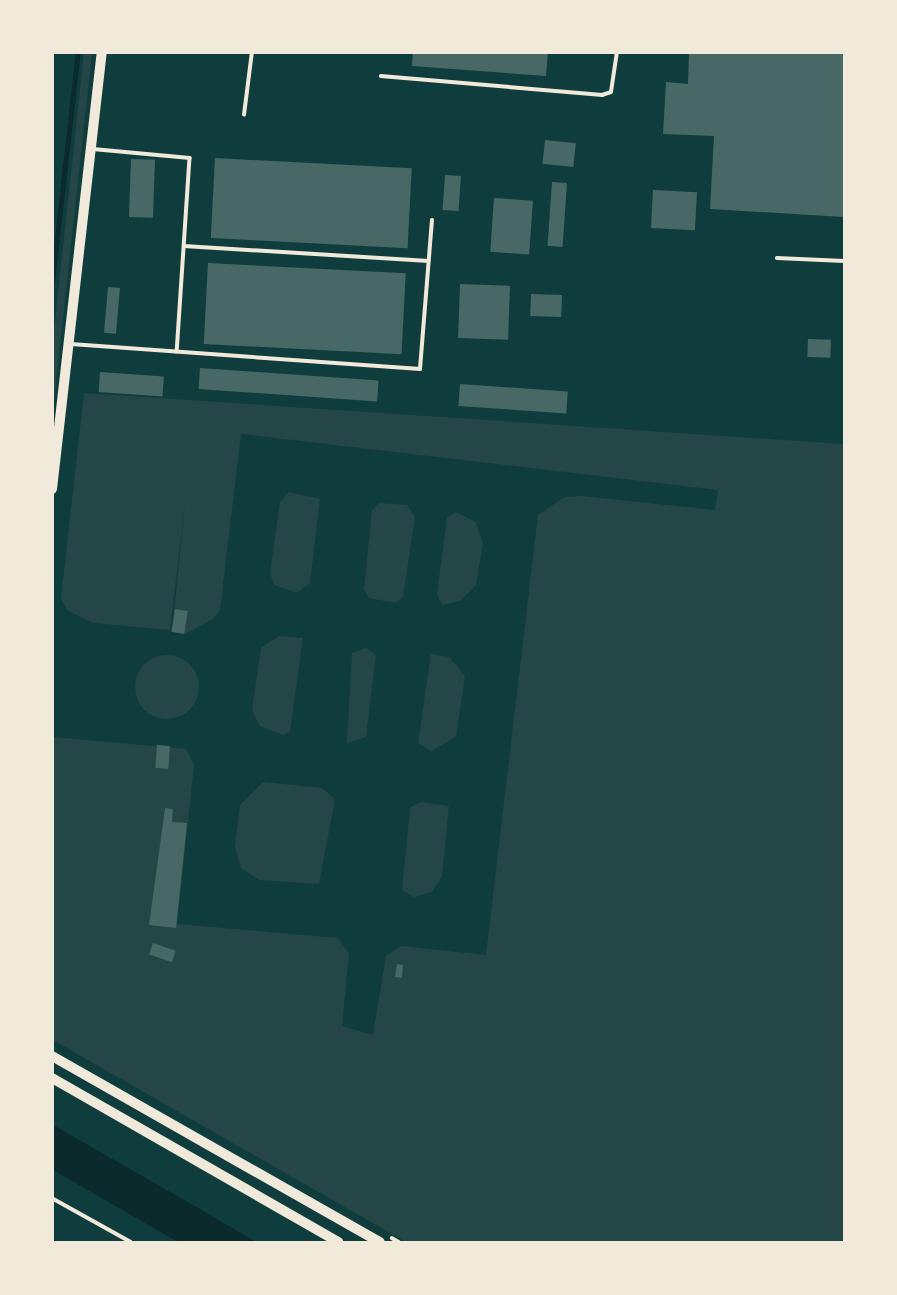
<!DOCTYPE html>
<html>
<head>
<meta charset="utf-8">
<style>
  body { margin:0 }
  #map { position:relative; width:897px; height:1295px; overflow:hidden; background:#0f3d3e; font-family:"Titillium Web",sans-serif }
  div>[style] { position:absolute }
  .green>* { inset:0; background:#244646 }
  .round { border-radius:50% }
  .water>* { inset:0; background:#0a2a2b }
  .stream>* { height:5px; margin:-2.5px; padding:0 2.5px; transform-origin:2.5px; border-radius:2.5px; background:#0a2a2b }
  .building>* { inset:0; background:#486865; transform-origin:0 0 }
  .path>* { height:3.5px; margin:-1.75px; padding:0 1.75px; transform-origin:1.75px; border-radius:1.75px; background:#f1e9da }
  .service>* { height:3.5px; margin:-1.75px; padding:0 1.75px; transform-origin:1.75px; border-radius:1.75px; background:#f1e9da }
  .tertiary>* { height:10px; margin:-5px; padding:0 5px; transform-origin:5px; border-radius:5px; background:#f1e9da }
  .secondary>* { height:10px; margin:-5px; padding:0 5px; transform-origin:5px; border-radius:5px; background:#f1e9da }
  span { translate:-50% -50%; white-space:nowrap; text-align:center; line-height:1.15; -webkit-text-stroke:5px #f1e9da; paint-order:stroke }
  .frame { position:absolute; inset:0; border:54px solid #f1e9da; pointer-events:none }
</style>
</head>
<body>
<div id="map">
  <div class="green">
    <div style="clip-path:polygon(84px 53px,92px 53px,53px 411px,53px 339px)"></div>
    <div style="clip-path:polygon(84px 393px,844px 444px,844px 1242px,406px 1242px,53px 1040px,53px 737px,186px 749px,194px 765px,177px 924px,338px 938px,349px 954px,342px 1026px,373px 1035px,386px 956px,401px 946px,486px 955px,538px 515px,565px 497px,581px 496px,715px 510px,718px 490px,241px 434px,220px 610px,213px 619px,185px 634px,172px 632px,185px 502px,170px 630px,93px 623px,67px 610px,61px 598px)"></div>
    <div style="clip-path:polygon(289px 492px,320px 499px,310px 583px,297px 593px,274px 585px,270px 573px,280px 502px)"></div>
    <div style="clip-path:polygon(379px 503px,407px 505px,415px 517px,403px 597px,396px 603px,369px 598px,364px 589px,372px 510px)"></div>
    <div style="clip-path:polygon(456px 512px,476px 522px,483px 544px,476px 585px,460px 601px,442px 605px,437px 594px,447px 518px)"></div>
    <div style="clip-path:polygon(279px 636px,303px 638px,290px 731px,283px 735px,260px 726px,252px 710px,261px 648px)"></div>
    <div style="clip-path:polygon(366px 648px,376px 655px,366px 737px,347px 743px,352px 653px)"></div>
    <div style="clip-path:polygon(431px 654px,449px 657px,465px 676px,456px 737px,431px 751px,418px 743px)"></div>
    <div class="round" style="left:135px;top:655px;width:64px;height:64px"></div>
    <div style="clip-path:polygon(263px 782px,322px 788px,335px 799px,319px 884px,259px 880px,241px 868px,235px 847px,240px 805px)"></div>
    <div style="clip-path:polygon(420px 802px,449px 806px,442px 876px,432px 892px,414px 897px,402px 890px,410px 808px)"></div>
  </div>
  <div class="water">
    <div style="clip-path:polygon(53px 1125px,200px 1209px,256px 1242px,178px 1242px,53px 1170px)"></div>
  </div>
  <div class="stream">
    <div style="left:52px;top:282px;width:231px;rotate:-83.6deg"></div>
  </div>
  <div class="building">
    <div style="clip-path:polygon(413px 52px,548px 52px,546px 76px,412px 66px)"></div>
    <div style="clip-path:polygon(689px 52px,844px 52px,844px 217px,710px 209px,714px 136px,663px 134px,666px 82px,688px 84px)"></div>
    <div style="left:545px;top:140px;width:31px;height:24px;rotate:6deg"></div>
    <div style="left:215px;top:158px;width:197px;height:80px;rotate:3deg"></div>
    <div style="left:131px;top:159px;width:24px;height:58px;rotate:2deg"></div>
    <div style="left:445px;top:175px;width:16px;height:35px;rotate:4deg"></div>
    <div style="left:552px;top:182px;width:15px;height:64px;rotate:4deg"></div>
    <div style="left:653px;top:190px;width:44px;height:38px;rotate:3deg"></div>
    <div style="left:494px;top:198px;width:39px;height:54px;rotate:4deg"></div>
    <div style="left:208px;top:263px;width:198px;height:81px;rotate:3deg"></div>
    <div style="left:460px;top:284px;width:50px;height:54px;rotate:2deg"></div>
    <div style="left:108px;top:287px;width:12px;height:46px;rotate:5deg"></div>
    <div style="left:531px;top:294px;width:31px;height:22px;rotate:2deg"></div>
    <div style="left:808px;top:339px;width:23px;height:18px;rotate:2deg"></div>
    <div style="left:200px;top:368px;width:179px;height:21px;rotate:4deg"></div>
    <div style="left:100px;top:372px;width:64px;height:20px;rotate:4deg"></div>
    <div style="left:460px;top:384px;width:108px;height:22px;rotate:4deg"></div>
    <div style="left:175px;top:609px;width:13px;height:23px;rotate:9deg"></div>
    <div style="left:157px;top:745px;width:13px;height:23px;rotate:4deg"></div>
    <div style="clip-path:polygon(165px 808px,173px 809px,172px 822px,187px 823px,176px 928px,149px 925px)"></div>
    <div style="left:153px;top:943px;width:24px;height:12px;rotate:19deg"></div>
    <div style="clip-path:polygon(397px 964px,403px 965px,402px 978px,395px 977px)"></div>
  </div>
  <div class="path">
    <div style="left:52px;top:1198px;width:90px;rotate:29.1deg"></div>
    <div style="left:392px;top:1238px;width:8px;rotate:30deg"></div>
  </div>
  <div class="service">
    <div style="left:381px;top:76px;width:222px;rotate:4.9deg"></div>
    <div style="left:602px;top:95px;width:9px;rotate:-18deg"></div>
    <div style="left:611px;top:92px;width:40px;rotate:-81.5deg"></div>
    <div style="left:244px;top:115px;width:64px;rotate:-82.8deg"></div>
    <div style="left:93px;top:149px;width:97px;rotate:5.3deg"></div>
    <div style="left:190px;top:158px;width:194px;rotate:93.8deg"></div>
    <div style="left:184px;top:246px;width:245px;rotate:3.5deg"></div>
    <div style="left:777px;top:258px;width:67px;rotate:2.6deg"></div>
    <div style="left:71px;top:344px;width:350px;rotate:4.1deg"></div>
    <div style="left:420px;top:369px;width:149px;rotate:-85.4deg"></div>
  </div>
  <div class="tertiary">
    <div style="left:52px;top:489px;width:440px;rotate:-83.5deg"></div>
  </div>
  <div class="secondary">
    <div style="left:52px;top:1056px;width:377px;rotate:29.6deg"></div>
    <div style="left:52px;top:1078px;width:330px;rotate:29.8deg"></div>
  </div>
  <div class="frame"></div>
</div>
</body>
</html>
